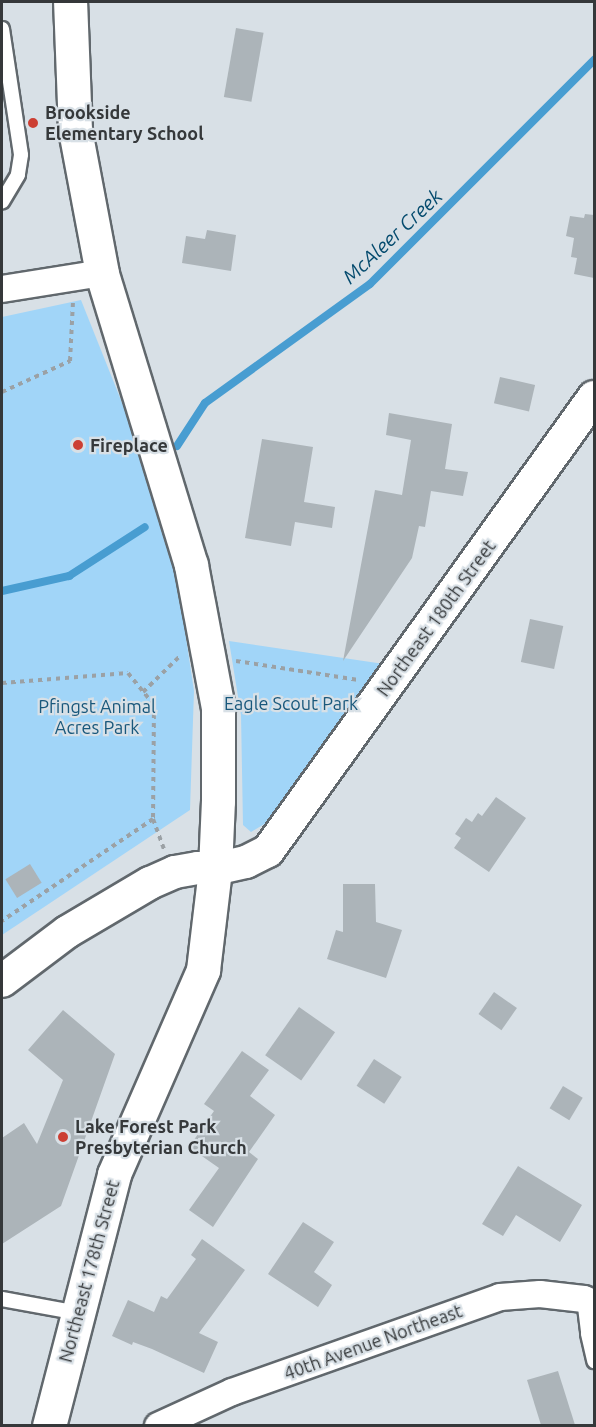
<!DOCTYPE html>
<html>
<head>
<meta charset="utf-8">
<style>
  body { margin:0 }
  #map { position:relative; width:596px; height:1427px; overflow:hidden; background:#d8e0e6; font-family:Ubuntu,sans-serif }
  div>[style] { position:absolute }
  .green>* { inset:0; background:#a1d5f8 }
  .stream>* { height:8px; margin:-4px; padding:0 4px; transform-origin:4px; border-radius:4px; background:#489dd1 }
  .building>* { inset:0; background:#acb4b9; transform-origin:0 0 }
  .path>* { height:4px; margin-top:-2px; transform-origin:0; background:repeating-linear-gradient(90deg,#9ba1a5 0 4.5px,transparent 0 9px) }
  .roads { filter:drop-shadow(2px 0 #61686d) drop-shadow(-2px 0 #61686d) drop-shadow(0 2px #61686d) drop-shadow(0 -2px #61686d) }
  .service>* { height:14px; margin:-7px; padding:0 7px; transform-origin:7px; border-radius:7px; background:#fff }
  .minor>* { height:26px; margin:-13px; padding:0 13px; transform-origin:13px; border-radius:13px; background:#fff }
  .tertiary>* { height:32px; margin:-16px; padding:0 16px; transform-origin:16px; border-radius:16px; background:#fff }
  .secondary>* { height:33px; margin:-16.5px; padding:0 16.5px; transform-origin:16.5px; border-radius:16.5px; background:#fff }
  .dots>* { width:16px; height:16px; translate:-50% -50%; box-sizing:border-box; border:3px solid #d8e0e6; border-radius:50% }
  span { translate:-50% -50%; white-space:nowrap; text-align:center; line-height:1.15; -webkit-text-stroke:4.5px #d8e0e6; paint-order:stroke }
  .poi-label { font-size:18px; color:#35383a; font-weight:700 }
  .left { translate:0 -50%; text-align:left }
  .street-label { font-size:18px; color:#35383a }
  .park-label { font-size:18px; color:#19587c }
  .water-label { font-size:20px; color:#054b6e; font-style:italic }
  .frame { position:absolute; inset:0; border:3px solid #35383a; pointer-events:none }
</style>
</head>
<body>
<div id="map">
  <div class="green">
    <div style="clip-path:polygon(81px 300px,168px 518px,194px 691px,190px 810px,2px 935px,2px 317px)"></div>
    <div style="clip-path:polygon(229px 641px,384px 664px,266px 823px,251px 832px,243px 825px,241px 715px)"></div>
  </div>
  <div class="stream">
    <div style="left:177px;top:446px;width:51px;rotate:-56.9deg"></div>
    <div style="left:205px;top:403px;width:203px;rotate:-35.8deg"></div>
    <div style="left:370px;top:284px;width:317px;rotate:-45deg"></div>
    <div style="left:2px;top:591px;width:69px;rotate:-12.6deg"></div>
    <div style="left:69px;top:576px;width:90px;rotate:-32.8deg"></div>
  </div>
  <div class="building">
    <div style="left:236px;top:28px;width:28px;height:70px;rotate:10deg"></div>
    <div style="clip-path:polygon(585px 214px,594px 215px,594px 278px,574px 274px,577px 258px,571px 257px,574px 238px,566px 236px,570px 216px,584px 218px)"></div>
    <div style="clip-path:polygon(207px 230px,236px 235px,231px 271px,182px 263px,186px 236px,205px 239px)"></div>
    <div style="left:500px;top:377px;width:36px;height:27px;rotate:13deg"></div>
    <div style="clip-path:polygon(389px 413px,452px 424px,445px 469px,468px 472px,463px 496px,431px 491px,425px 527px,419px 526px,412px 558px,343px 661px,375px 490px,402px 495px,411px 440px,386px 435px)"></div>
    <div style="clip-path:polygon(262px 439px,313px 447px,304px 502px,335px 507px,332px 528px,295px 522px,291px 546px,245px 538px)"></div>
    <div style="left:530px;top:619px;width:34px;height:44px;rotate:12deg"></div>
    <div style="clip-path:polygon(496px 797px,526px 818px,489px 872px,454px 848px,461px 838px,455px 834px,466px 818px,472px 822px,478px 813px,482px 816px)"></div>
    <div style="left:30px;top:864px;width:22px;height:29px;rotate:58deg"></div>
    <div style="clip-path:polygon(343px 884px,375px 884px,376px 922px,402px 930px,386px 978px,327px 959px,336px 930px,343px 932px)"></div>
    <div style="left:494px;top:992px;width:28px;height:27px;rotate:35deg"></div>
    <div style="left:299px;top:1007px;width:44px;height:59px;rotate:35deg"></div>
    <div style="clip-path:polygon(63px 1010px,115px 1054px,61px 1206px,2px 1244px,2px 1138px,24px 1123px,37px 1144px,63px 1080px,28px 1050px)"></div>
    <div style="clip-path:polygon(242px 1051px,269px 1070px,250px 1096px,275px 1115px,249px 1152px,258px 1159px,213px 1227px,189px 1210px,219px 1168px,189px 1147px,214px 1111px,204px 1104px)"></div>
    <div style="left:374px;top:1059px;width:33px;height:32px;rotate:33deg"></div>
    <div style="left:563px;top:1086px;width:23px;height:26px;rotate:31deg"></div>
    <div style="clip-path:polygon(518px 1166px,582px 1205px,560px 1242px,516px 1215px,503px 1236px,482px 1224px)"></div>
    <div style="clip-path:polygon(303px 1222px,334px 1242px,314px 1272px,332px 1285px,318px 1307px,268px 1274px)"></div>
    <div style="clip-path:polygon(202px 1239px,245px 1270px,199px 1333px,218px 1342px,204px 1373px,152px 1349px,133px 1342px,132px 1345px,112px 1336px,128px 1300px,154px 1312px,161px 1296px,167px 1299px,196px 1259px,191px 1255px)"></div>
    <div style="clip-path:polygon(558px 1371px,575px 1425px,541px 1425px,527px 1380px)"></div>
  </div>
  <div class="path">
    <div style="left:2px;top:392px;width:75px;rotate:-24.5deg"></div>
    <div style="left:70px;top:361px;width:59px;rotate:-87.1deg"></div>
    <div style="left:236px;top:661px;width:124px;rotate:8.8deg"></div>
    <div style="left:2px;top:683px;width:126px;rotate:-4.5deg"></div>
    <div style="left:128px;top:673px;width:41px;rotate:50.9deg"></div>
    <div style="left:154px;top:705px;width:114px;rotate:90.5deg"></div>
    <div style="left:153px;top:819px;width:182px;rotate:146deg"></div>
    <div style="left:143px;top:692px;width:50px;rotate:-44.2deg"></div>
    <div style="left:153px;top:819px;width:33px;rotate:70deg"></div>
  </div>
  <div class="roads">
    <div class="service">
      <div style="left:2px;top:29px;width:127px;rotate:81.4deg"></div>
      <div style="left:21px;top:155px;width:20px;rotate:99deg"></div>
      <div style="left:18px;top:175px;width:31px;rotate:121deg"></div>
      <div style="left:2px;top:1299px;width:77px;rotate:10.4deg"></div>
      <div style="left:584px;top:1299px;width:35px;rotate:83deg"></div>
      <div style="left:588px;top:1334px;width:28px;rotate:77deg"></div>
    </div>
    <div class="minor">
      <div style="left:2px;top:289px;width:101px;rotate:-9.1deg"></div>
      <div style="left:158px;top:1426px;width:81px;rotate:-24.7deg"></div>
      <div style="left:232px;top:1392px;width:284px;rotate:-19.5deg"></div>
      <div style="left:500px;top:1297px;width:40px;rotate:-4.3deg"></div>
      <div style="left:540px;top:1294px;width:44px;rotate:6.5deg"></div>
      <div style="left:584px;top:1299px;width:11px;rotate:22deg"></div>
    </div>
    <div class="tertiary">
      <div style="left:2px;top:981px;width:81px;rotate:-37deg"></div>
      <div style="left:67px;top:932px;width:96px;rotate:-30.6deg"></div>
      <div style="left:150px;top:883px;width:27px;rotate:-24deg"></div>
      <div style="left:175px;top:872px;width:23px;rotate:-10deg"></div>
      <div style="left:198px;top:868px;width:17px;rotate:3deg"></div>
      <div style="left:215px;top:869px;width:32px;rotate:-13deg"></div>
      <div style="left:246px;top:862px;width:25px;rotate:-27deg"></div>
      <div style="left:268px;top:851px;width:559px;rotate:-54.32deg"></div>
    </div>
    <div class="secondary">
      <div style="left:49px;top:1426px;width:260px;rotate:-75.5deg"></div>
      <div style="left:114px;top:1174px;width:223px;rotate:-66.4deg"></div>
      <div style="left:203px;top:970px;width:102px;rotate:-83.2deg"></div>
      <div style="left:215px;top:869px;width:68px;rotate:-87.5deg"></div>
      <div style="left:218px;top:801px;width:93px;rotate:-90deg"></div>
      <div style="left:218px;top:708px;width:146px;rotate:-100.7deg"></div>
      <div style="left:191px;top:565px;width:305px;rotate:-107deg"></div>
      <div style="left:102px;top:273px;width:146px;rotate:-100.7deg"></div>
      <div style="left:75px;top:130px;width:128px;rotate:-92.2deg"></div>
    </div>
  </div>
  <div class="dots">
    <div style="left:33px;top:123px;background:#cc3f33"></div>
    <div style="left:78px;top:445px;background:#cc3f33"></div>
    <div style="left:63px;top:1137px;background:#cc3f33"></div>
  </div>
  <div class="poi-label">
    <span class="left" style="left:45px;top:123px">Brookside<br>Elementary School</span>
    <span class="left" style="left:90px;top:445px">Fireplace</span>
    <span class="left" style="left:75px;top:1137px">Lake Forest Park<br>Presbyterian Church</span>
  </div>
  <div class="street-label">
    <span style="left:436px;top:618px;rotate:-54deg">Northeast 180th Street</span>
    <span style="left:89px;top:1271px;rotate:-75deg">Northeast 178th Street</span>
    <span style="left:373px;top:1342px;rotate:-20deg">40th Avenue Northeast</span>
  </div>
  <div class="park-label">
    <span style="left:291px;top:703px">Eagle Scout Park</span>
    <span style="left:97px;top:717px">Pfingst Animal<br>Acres Park</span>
  </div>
  <div class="water-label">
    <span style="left:392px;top:236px;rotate:-43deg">McAleer Creek</span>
  </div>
  <div class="frame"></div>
</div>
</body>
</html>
